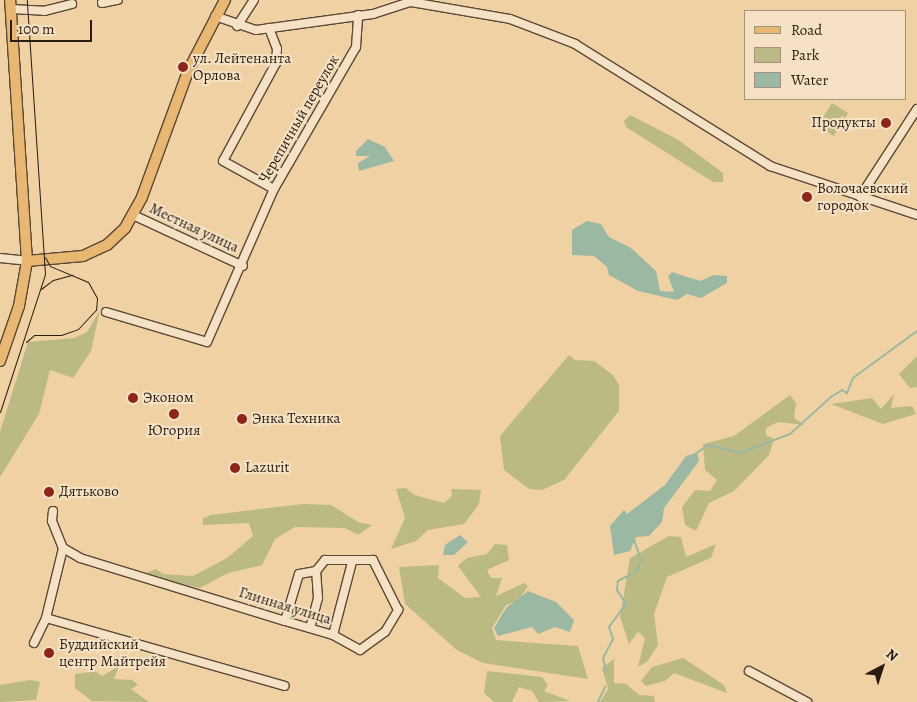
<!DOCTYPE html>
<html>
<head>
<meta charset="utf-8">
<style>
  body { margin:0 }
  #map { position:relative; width:917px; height:702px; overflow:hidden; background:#efd1a4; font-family:Alegreya,serif }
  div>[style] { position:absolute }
  .green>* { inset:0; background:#bcba84; transform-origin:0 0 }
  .water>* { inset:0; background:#9bb8a2 }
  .stream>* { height:2px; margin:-1px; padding:0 1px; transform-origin:1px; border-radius:1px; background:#9bb8a2 }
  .roads { filter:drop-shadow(1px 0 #5a4835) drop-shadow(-1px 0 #5a4835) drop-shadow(0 1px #5a4835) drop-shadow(0 -1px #5a4835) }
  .minor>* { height:8px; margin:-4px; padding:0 4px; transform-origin:4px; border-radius:4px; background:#f5e1c4 }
  .major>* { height:10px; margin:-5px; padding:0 5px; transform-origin:5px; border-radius:5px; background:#e8b872 }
  .tram>* { height:1px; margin:-0.5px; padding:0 0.5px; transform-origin:0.5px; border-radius:0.5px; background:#281b10 }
  .dots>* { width:14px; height:14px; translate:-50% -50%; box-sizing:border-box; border:2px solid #f5e1c4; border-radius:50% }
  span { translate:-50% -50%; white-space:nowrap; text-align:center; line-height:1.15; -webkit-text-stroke:4px #f5e1c4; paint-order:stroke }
  .poi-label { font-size:15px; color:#281b10 }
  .left { translate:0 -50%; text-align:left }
  .right { translate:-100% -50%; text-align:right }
  .street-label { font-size:15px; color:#281b10 }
  .legend { position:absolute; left:744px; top:10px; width:162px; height:90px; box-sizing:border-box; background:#f5e1c4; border:1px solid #a3927c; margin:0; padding:6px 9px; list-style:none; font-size:15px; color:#281b10 }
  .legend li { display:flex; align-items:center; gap:10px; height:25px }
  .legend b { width:25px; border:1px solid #a3927c }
  .north { position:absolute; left:857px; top:642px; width:50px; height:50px; -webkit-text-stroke:4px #f5e1c4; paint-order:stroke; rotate:40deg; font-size:14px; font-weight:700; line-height:20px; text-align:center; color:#281b10 }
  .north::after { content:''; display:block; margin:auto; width:18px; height:22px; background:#281b10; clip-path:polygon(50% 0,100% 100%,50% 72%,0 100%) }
  .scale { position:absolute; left:10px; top:20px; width:82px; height:22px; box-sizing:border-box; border:2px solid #281b10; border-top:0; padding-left:6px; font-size:15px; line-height:18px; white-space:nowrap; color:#281b10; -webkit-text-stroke:4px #f5e1c4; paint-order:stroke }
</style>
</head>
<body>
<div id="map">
  <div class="green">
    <div style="left:832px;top:103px;width:19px;height:27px;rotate:32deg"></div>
    <div style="clip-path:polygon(630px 115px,677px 139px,723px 173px,723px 182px,713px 182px,626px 127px,624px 121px)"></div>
    <div style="clip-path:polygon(100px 310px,91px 351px,73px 378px,50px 370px,39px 414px,0 477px,0 432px,28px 342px,74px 338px,87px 332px)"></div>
    <div style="clip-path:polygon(569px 355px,575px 360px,594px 361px,613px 375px,619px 385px,619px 411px,564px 480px,542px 490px,529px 489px,504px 470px,500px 436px)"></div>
    <div style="clip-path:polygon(917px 356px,917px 387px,910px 388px,899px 374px)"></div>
    <div style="clip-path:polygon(894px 394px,891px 408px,912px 406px,916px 414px,883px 424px,831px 404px,872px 398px,881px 409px)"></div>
    <div style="clip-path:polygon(790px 395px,796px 403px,794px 418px,804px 425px,778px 422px,766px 428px,766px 435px,774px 439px,769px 455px,734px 491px,709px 503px,696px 531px,685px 525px,682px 507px,695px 490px,710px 491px,717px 480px,705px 470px,703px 444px,734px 436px)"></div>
    <div style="clip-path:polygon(406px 488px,414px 495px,444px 503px,452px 496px,451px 489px,481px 490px,479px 504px,464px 524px,428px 530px,416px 541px,391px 549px,405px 518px,396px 489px)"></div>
    <div style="clip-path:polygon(303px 504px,331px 505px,358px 522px,372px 525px,358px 535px,345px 528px,295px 527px,275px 539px,262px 565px,228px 573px,200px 588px,141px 575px,156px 569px,163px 574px,193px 576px,227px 558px,253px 536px,249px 523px,203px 525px,203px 518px,211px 515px)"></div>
    <div style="clip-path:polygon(669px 536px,681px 537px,686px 557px,716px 544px,711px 558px,667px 577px,654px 614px,658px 645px,647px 662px,638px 667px,645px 638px,638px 632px,629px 644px,620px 617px,630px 558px)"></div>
    <div style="clip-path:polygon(495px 544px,507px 545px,509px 560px,487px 570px,491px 578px,502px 578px,496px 596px,524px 583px,528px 586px,518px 601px,506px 605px,492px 628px,496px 640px,578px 646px,588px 679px,483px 663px,457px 650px,405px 604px,399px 567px,439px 565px,438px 578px,465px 598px,481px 597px,458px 566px,467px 558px,487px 554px)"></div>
    <div style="clip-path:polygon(683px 658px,724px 685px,727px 693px,674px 673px,665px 681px,646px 686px,641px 681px,652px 667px)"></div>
    <div style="clip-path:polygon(614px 659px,614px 683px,626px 684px,639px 695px,654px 696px,655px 702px,600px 702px,608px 689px,602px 668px)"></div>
    <div style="clip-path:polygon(119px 666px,114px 679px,132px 680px,138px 685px,131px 689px,149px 702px,92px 701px,75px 688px,75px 674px,95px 671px,102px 676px)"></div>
    <div style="clip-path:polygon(487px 671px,542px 677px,548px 685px,544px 691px,570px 701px,539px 702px,532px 691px,519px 687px,512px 702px,494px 702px,484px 693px)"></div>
    <div style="clip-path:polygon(30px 680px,40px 682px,36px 700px,0 702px,0 685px)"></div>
  </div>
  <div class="water">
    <div style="clip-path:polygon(368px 139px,385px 147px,394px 161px,359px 171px,358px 163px,370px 156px,356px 156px,356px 151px)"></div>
    <div style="clip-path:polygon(587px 221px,601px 224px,609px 237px,631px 248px,656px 271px,660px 291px,674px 292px,668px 276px,672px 272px,700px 281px,714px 275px,727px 276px,727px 283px,701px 298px,687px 294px,677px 300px,638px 291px,609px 275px,607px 267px,594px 256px,572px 255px,572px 230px)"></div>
    <div style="clip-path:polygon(697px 453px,699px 461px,664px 508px,662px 522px,649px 536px,636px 537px,630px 551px,614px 555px,610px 526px,624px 510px,627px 514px,665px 485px,686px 456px)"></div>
    <div style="clip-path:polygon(460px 535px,468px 542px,454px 555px,443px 555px,445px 545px)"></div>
    <div style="clip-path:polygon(528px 591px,556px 602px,574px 620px,570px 632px,555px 627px,538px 634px,532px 627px,498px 636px,494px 628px,506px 608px)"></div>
  </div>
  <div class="stream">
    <div style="left:694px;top:455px;width:17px;rotate:-36deg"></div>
    <div style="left:708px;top:445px;width:33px;rotate:14deg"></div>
    <div style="left:740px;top:453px;width:53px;rotate:-20.8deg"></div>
    <div style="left:790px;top:434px;width:55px;rotate:-42.1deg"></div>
    <div style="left:831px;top:397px;width:13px;rotate:-32deg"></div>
    <div style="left:842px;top:390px;width:6px;rotate:31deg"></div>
    <div style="left:847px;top:393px;width:16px;rotate:-68deg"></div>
    <div style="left:853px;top:378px;width:79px;rotate:-36.3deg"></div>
    <div style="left:606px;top:671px;width:13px;rotate:-103deg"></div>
    <div style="left:603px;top:658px;width:21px;rotate:-62deg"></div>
    <div style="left:613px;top:639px;width:13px;rotate:-108deg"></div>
    <div style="left:609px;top:627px;width:29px;rotate:-54deg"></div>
    <div style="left:626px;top:604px;width:17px;rotate:-123deg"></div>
    <div style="left:617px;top:590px;width:9px;rotate:-84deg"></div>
    <div style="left:618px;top:581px;width:20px;rotate:-27deg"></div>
    <div style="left:636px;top:572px;width:13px;rotate:-67deg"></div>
    <div style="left:641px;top:560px;width:21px;rotate:-109deg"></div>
    <div style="left:598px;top:702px;width:17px;rotate:-65deg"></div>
  </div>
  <div class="roads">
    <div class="minor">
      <div style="left:102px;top:3px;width:16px;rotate:-11deg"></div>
      <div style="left:11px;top:9px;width:33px;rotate:3deg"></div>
      <div style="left:44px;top:11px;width:29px;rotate:-14deg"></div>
      <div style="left:215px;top:16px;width:43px;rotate:18.9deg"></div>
      <div style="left:256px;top:30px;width:118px;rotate:-7.8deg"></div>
      <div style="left:373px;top:14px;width:40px;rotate:-18deg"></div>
      <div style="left:411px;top:2px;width:100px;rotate:9.7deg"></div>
      <div style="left:510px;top:19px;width:70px;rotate:21deg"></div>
      <div style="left:575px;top:44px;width:230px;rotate:32deg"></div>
      <div style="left:770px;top:166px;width:155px;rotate:18.4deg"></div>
      <div style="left:237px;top:26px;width:31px;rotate:-57deg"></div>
      <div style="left:269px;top:28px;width:22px;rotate:69deg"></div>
      <div style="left:277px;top:49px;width:14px;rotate:94deg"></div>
      <div style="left:276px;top:63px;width:111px;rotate:118.4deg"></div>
      <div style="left:223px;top:161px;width:58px;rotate:28.8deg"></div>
      <div style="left:860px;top:197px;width:105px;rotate:-57.1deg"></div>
      <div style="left:133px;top:215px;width:121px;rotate:24.9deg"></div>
      <div style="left:0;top:258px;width:27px;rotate:6deg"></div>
      <div style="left:106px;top:312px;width:105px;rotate:16.5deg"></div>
      <div style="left:207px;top:342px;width:167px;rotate:-66.4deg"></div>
      <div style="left:274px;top:189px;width:164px;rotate:-60deg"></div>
      <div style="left:356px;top:47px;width:32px;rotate:-86deg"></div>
      <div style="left:53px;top:511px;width:10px;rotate:96deg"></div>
      <div style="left:52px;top:521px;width:29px;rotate:68deg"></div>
      <div style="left:63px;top:548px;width:20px;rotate:30deg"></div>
      <div style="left:80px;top:558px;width:214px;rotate:17.1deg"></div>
      <div style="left:285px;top:621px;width:50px;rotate:16.3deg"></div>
      <div style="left:333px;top:635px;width:31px;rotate:29deg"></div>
      <div style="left:360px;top:650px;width:31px;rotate:-36deg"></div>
      <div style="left:385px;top:632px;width:26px;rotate:-59deg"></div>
      <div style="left:398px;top:610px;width:56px;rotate:-116.6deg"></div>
      <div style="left:373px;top:560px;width:48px;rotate:180deg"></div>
      <div style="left:325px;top:560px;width:14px;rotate:129deg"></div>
      <div style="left:316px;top:571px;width:17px;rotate:170deg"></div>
      <div style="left:299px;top:574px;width:49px;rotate:106.6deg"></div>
      <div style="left:46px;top:618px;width:248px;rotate:15.9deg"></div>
      <div style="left:310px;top:628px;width:31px;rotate:-75deg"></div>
      <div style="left:318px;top:598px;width:27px;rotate:-94deg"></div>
      <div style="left:333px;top:635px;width:75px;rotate:-75.4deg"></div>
      <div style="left:34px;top:643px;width:28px;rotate:-64deg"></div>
      <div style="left:46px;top:618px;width:72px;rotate:-76.3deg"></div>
      <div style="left:749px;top:671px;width:66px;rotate:28.1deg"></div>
    </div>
    <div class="major">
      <div style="left:27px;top:261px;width:56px;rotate:-5.1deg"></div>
      <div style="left:83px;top:256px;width:26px;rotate:-25deg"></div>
      <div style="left:107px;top:245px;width:25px;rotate:-43deg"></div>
      <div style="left:125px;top:228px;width:35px;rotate:-61deg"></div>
      <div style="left:142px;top:197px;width:134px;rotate:-69.9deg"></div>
      <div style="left:188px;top:71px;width:80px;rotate:-62.5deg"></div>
      <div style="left:0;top:361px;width:58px;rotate:-70.9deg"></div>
      <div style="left:19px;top:306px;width:46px;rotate:-79.9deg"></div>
      <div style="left:27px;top:261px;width:262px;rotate:-93.7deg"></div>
    </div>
  </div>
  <div class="tram">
    <div style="left:41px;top:289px;width:15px;rotate:-37deg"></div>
    <div style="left:53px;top:280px;width:20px;rotate:-15deg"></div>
    <div style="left:26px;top:342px;width:11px;rotate:-41deg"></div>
    <div style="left:34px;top:335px;width:27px"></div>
    <div style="left:61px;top:335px;width:18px;rotate:-19deg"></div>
    <div style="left:78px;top:329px;width:26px;rotate:-47deg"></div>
    <div style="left:96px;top:310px;width:12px;rotate:-85deg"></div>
    <div style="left:97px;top:298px;width:18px;rotate:-119deg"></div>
    <div style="left:88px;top:282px;width:41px;rotate:-157.2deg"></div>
    <div style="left:50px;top:266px;width:10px;rotate:-119deg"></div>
    <div style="left:0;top:412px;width:145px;rotate:-71.9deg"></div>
    <div style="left:45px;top:274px;width:275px;rotate:-93.8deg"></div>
  </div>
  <div class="dots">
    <div style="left:183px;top:67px;background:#8f2418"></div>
    <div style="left:886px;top:123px;background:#8f2418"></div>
    <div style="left:807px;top:197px;background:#8f2418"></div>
    <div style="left:133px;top:398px;background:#8f2418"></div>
    <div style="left:174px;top:414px;background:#8f2418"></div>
    <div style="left:242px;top:419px;background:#8f2418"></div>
    <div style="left:235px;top:468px;background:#8f2418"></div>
    <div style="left:49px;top:492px;background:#8f2418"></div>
    <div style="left:49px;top:653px;background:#8f2418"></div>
  </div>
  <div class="poi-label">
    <span class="left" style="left:193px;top:67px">ул. Лейтенанта<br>Орлова</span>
    <span class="right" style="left:876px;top:123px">Продукты</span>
    <span class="left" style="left:817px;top:197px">Волочаевский<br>городок</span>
    <span class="left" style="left:143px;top:398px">Эконом</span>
    <span class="left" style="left:252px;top:419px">Энка Техника</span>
    <span style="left:174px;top:431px">Югория</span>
    <span class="left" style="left:245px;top:468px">Lazurit</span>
    <span class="left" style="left:59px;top:492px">Дятьково</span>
    <span class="left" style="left:59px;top:653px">Буддийский<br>центр Майтрейя</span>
  </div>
  <div class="street-label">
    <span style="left:299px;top:119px;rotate:-60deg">Черепичный переулок</span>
    <span style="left:194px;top:228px;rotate:25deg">Местная улица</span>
    <span style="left:285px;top:606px;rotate:17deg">Глинная улица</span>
  </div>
  <ul class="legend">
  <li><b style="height:6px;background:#e8b872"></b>Road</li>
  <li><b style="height:14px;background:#bcba84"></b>Park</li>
  <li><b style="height:14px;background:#9bb8a2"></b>Water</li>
  </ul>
  <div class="north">N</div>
  <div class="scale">100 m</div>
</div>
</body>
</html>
